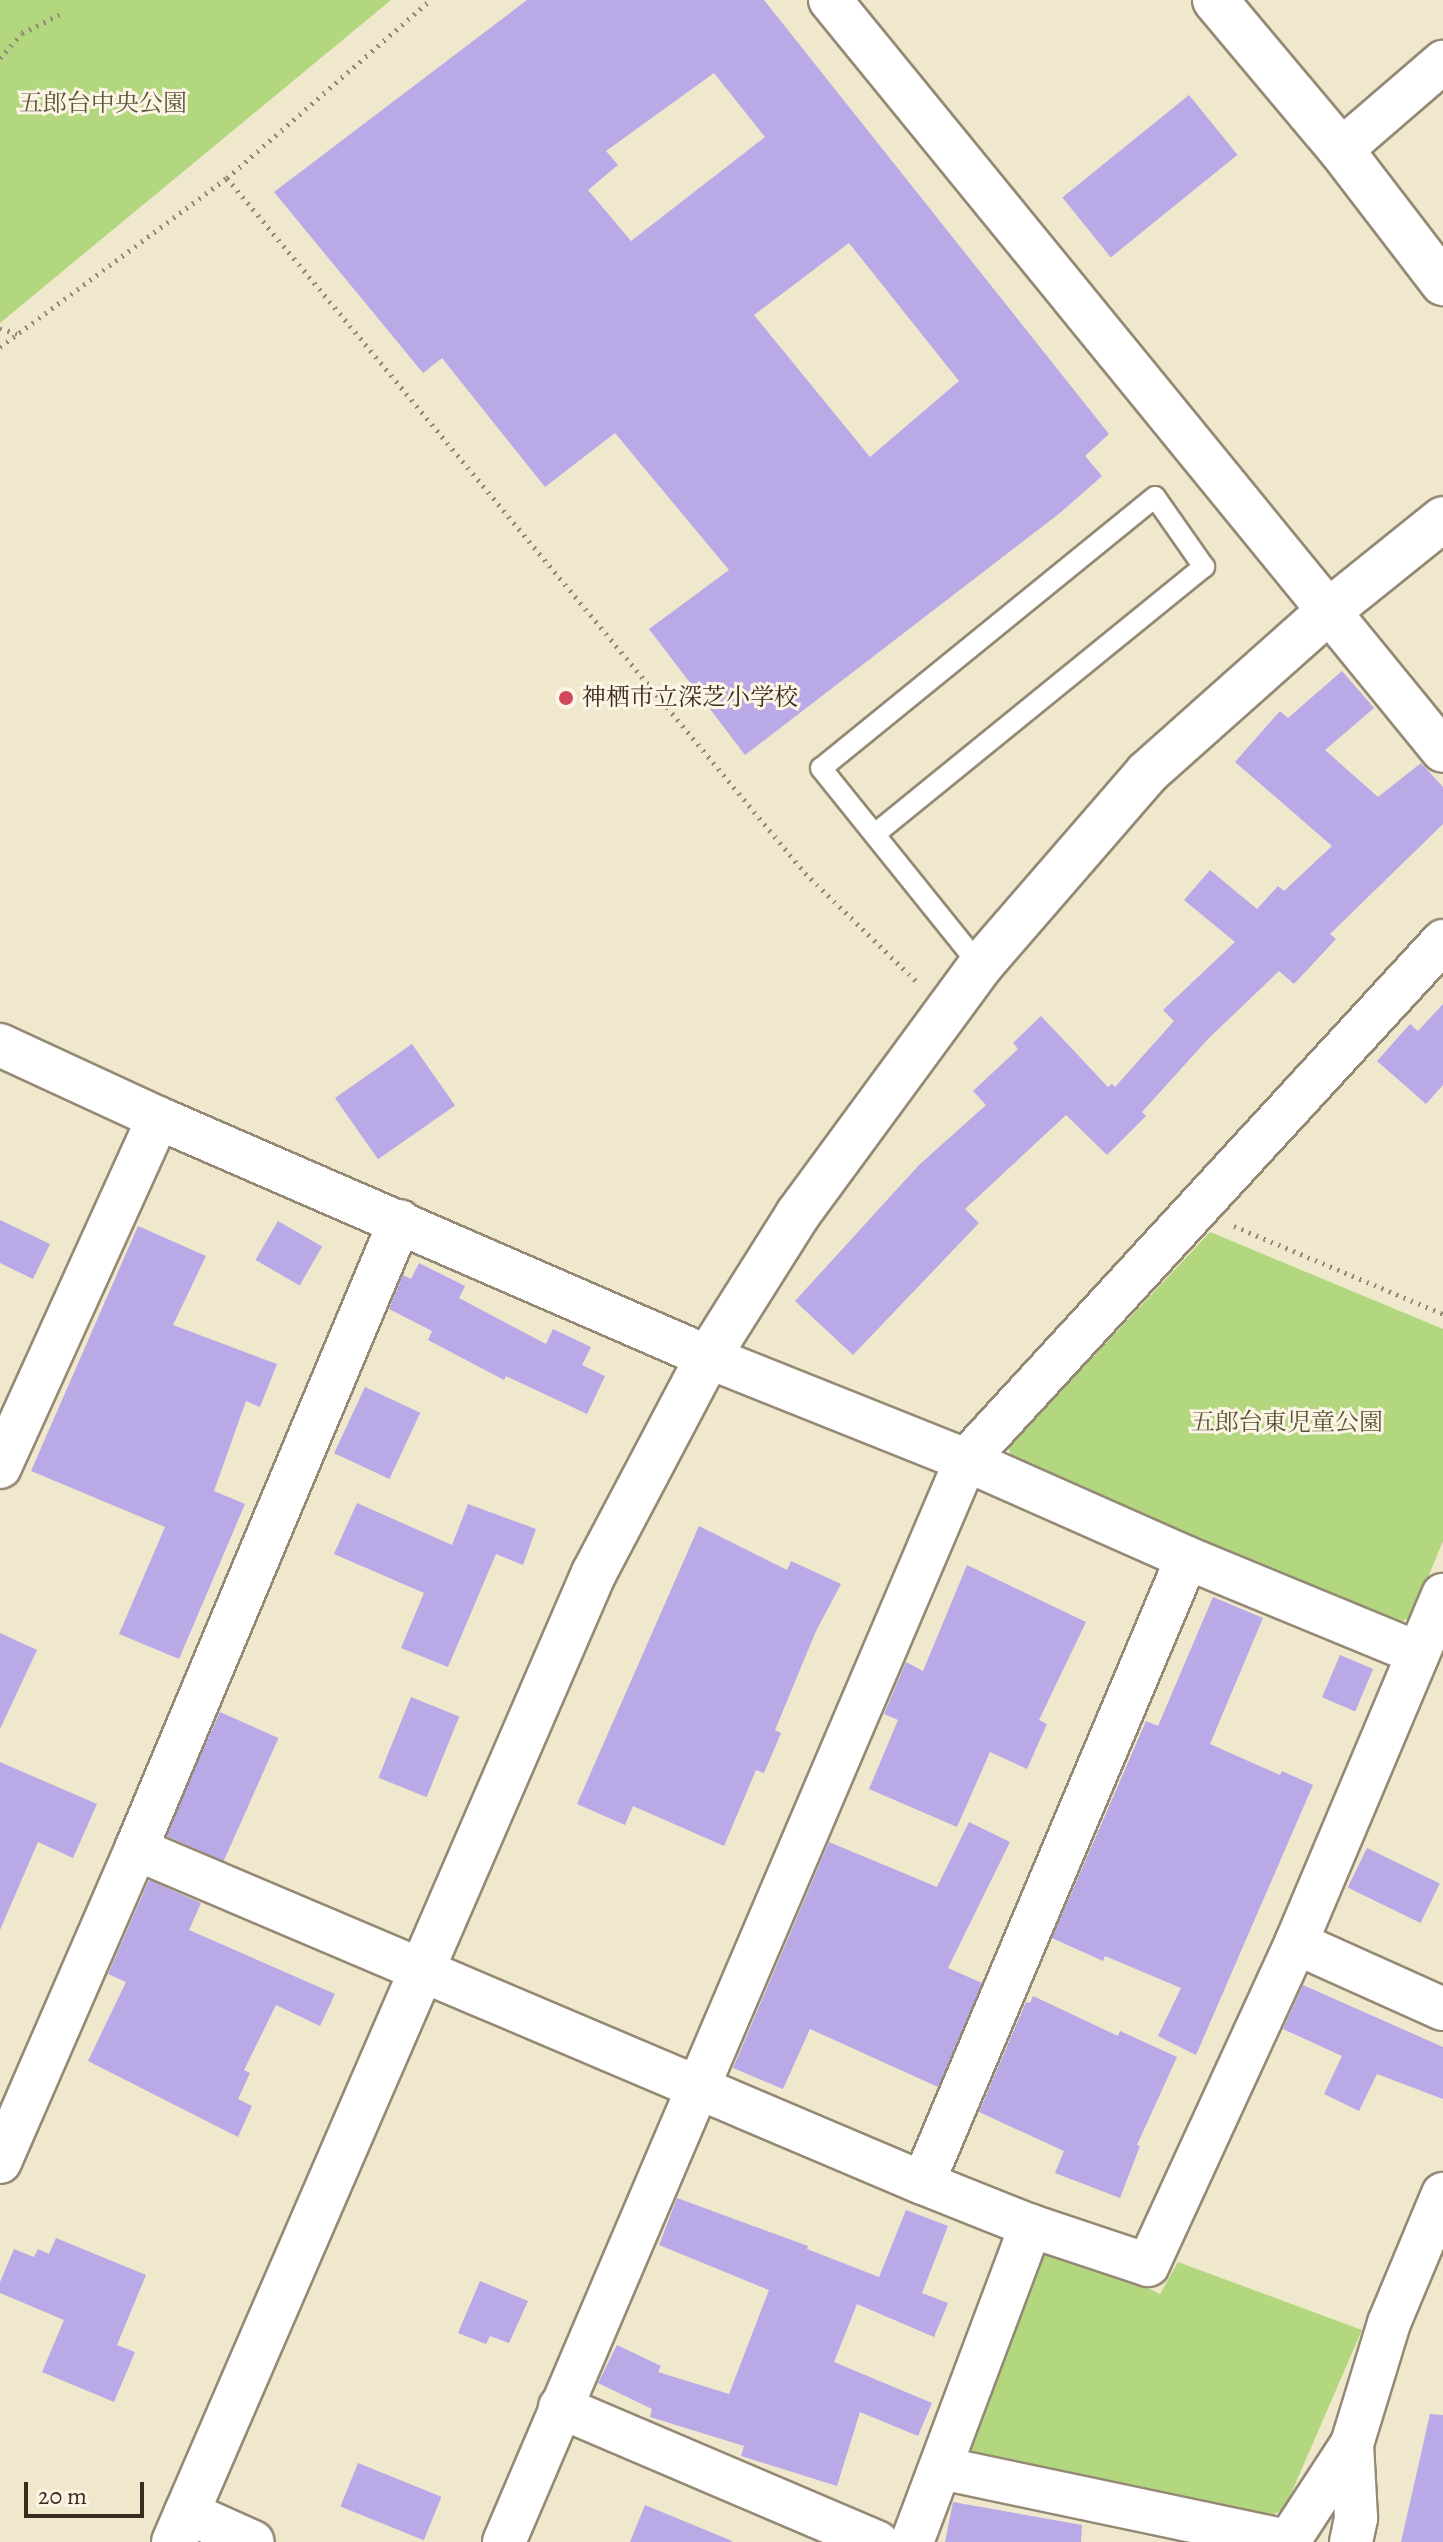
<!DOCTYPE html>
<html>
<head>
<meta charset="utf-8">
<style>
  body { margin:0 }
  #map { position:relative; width:1443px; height:2542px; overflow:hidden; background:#efe8cc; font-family:Alegreya,"Noto Serif JP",serif }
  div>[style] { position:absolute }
  .green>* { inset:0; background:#b3d77f }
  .building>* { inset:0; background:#baa9e7; transform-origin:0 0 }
  .path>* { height:5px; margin-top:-2.5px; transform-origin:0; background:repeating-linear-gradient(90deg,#958975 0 2px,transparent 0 8px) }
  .roads { filter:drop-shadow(2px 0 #958975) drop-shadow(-2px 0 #958975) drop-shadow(0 2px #958975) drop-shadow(0 -2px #958975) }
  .service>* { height:20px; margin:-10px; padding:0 10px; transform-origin:10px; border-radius:10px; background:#fff }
  .minor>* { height:42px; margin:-21px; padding:0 21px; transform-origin:21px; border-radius:21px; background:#fff }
  .tertiary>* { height:44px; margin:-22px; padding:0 22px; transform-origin:22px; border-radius:22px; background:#fff }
  .dots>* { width:22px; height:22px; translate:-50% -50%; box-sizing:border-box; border:4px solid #fcf5e5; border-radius:50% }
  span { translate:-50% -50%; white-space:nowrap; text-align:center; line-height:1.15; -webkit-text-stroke:6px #fcf5e5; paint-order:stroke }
  .park-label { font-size:24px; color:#595536 }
  .poi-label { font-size:24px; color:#3b2a1e }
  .left { translate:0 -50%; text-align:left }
  .scale { position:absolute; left:24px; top:2482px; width:120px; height:36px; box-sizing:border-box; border:4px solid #3b2a1e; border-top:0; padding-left:10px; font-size:24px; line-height:28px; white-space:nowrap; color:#3b2a1e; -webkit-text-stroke:6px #fcf5e5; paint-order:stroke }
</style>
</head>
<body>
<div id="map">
  <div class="green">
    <div style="clip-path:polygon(0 0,391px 0,0 323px)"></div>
    <div style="clip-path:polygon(1210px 1232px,1443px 1329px,1443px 1541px,1412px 1616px,1392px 1627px,1017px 1468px,1008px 1448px)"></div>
    <div style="clip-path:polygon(1059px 2246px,1160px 2294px,1178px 2262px,1362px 2330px,1284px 2510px,1271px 2515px,976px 2460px,970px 2445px,1040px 2256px)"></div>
  </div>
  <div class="building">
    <div style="clip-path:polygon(evenodd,527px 0,764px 0,1109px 434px,1085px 456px,1102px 476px,1060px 513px,745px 755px,649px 629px,729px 570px,615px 433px,545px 487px,442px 358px,423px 373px,274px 192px,527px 0,714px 73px,765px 137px,631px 241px,588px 190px,618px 165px,606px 151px,714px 73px,527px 0,849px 243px,959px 381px,870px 457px,754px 315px,849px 243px)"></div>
    <div style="left:1189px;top:95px;width:77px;height:163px;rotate:51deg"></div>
    <div style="clip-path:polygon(1342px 671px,1374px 708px,1325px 750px,1378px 797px,1421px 763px,1443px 787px,1443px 824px,1330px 934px,1336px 939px,1294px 984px,1279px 971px,1208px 1039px,1142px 1112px,1146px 1116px,1107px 1155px,1066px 1115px,965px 1209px,979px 1223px,853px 1355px,795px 1301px,919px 1165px,986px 1105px,973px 1091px,1018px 1049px,1013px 1043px,1041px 1016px,1108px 1087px,1112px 1084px,1115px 1087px,1174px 1021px,1163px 1010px,1235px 942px,1184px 900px,1210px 870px,1257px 909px,1278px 886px,1284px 891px,1332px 846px,1235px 762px,1280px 711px,1288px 718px)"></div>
    <div style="clip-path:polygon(1443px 1004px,1443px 1085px,1426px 1104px,1377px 1061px,1410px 1024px,1418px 1031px)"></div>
    <div style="left:412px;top:1044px;width:75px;height:94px;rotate:55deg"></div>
    <div style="clip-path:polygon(0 1220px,50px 1244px,33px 1279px,0 1263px)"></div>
    <div style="left:278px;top:1221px;width:51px;height:45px;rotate:30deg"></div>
    <div style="clip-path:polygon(138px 1226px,206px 1256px,173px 1325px,277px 1364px,260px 1407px,246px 1401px,214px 1491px,245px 1504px,179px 1659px,119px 1634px,165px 1527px,31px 1471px)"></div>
    <div style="clip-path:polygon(419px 1263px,465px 1286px,459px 1298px,546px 1344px,553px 1329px,591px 1347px,582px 1365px,605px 1376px,587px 1414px,506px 1376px,504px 1380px,428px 1340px,432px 1331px,389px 1309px,403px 1275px,411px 1279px)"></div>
    <div style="left:365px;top:1387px;width:61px;height:73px;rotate:25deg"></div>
    <div style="clip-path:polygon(357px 1503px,452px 1545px,468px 1504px,536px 1529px,523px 1565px,496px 1554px,448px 1667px,401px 1648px,424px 1593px,334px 1554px)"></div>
    <div style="clip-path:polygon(699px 1526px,787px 1570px,791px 1561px,841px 1584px,816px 1631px,775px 1730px,781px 1733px,764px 1773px,756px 1770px,724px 1846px,633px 1806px,625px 1825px,577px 1804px)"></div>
    <div style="clip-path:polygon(967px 1565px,1086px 1622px,1039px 1720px,1047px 1724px,1027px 1769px,990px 1752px,957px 1827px,869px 1789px,898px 1720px,884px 1714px,906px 1662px,923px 1671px)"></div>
    <div style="clip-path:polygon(1213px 1597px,1263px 1618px,1210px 1744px,1280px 1775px,1282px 1771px,1313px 1785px,1196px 2055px,1158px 2036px,1181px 1988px,1105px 1956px,1103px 1961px,1052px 1938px,1146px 1721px,1158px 1726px)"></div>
    <div style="clip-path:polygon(0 1633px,37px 1650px,0 1729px)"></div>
    <div style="left:1340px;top:1655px;width:36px;height:46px;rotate:23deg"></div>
    <div style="left:411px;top:1697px;width:52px;height:87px;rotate:22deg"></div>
    <div style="left:220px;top:1712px;width:64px;height:135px;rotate:24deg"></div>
    <div style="clip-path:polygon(0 1762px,97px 1804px,73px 1858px,38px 1842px,0 1930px)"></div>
    <div style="clip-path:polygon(969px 1822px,1010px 1842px,948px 1968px,982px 1983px,938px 2087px,810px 2029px,783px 2089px,733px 2068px,829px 1842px,937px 1887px)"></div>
    <div style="left:1367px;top:1848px;width:81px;height:44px;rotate:26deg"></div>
    <div style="clip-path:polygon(149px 1880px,201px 1903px,189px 1930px,335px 1994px,320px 2026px,276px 2005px,244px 2070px,250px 2073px,238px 2099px,252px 2106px,238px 2137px,88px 2061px,126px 1982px,108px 1974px)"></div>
    <div style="clip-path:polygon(1303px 1985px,1443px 2047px,1443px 2099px,1377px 2074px,1359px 2111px,1324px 2094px,1342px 2056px,1283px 2029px)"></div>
    <div style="clip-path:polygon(1033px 1996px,1118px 2036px,1120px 2031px,1177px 2057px,1137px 2145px,1140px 2146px,1120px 2198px,1055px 2173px,1064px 2151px,979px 2112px,1026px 2002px,1030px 2003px)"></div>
    <div style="clip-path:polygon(677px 2198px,808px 2246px,807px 2249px,879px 2277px,906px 2210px,948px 2226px,922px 2293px,948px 2303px,934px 2337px,857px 2304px,834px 2362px,932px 2403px,918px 2436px,860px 2412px,837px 2486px,741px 2456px,744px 2446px,650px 2417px,652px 2409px,598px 2383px,617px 2345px,661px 2366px,658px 2372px,729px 2394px,769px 2290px,659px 2245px)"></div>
    <div style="clip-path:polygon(56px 2238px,146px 2275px,117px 2345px,135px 2352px,114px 2402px,42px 2372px,64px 2320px,0 2293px,0 2282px,14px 2249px,34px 2257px,38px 2249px,49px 2254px)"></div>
    <div style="clip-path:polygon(480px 2281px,528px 2301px,509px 2343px,490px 2336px,486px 2344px,458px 2333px)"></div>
    <div style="clip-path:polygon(1430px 2414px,1443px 2415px,1443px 2542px,1401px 2542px)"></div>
    <div style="left:358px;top:2463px;width:90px;height:47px;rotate:22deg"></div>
    <div style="clip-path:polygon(953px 2502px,1082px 2525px,1081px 2542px,945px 2542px)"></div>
    <div style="clip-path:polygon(645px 2505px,732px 2541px,732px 2542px,630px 2542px)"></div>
  </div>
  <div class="path">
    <div style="left:0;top:58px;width:33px;rotate:-49deg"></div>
    <div style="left:22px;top:33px;width:48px;rotate:-26deg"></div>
    <div style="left:227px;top:178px;width:904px;rotate:50.25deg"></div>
    <div style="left:805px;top:873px;width:158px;rotate:44.2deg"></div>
    <div style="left:0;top:328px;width:18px;rotate:19deg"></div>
    <div style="left:0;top:347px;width:283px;rotate:-36.7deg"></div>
    <div style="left:227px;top:178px;width:270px;rotate:-41.2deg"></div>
    <div style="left:1234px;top:1226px;width:227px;rotate:22.8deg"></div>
  </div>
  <div class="roads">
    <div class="service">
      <div style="left:875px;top:834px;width:424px;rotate:-39.1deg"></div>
      <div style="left:1204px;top:567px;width:85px;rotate:-125deg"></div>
      <div style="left:1155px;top:497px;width:430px;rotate:140.9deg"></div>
      <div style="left:821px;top:768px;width:254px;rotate:51.2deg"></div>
    </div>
    <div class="minor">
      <div style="left:830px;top:0;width:969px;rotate:50.78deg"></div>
      <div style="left:1341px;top:150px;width:135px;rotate:-40.8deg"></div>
      <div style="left:0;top:1045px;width:174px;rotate:24.8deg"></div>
      <div style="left:158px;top:1118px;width:600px;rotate:23.49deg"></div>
      <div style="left:708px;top:1357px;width:278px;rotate:21.8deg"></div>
      <div style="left:966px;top:1460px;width:242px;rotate:23.9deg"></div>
      <div style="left:1187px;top:1558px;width:250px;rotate:22.4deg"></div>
      <div style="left:0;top:1467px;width:383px;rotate:-65.6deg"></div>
      <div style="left:136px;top:1849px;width:855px;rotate:23deg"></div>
      <div style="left:923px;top:2183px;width:116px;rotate:21.7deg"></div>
      <div style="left:1031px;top:2226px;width:123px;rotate:18.4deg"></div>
      <div style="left:1148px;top:2265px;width:354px;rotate:-65.3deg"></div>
      <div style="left:1296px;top:1943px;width:378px;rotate:-67.1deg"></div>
      <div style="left:1296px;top:1943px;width:161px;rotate:24.2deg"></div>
      <div style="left:0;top:2162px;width:341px;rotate:-66.5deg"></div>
      <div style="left:136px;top:1849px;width:681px;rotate:-67.2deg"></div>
      <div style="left:923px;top:2183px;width:678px;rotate:-67.1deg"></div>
      <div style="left:560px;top:2407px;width:345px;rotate:23.1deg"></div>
      <div style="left:941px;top:2468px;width:355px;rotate:11.9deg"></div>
      <div style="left:186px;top:2512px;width:73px;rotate:24.1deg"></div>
      <div style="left:504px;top:2542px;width:1177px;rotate:-66.88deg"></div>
      <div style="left:966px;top:1460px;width:705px;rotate:-47.41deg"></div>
      <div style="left:912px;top:2542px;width:338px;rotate:-69.4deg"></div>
      <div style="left:1288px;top:2542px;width:117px;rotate:-56.9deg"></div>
      <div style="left:1351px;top:2542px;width:25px;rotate:-78deg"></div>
      <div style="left:1356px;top:2518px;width:74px;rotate:-93.1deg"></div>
      <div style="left:1352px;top:2444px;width:127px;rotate:-73deg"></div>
      <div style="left:1389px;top:2323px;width:140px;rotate:-67.3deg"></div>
    </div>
    <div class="tertiary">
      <div style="left:1215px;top:0;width:196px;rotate:50deg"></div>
      <div style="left:1341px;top:150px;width:168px;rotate:52.5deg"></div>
      <div style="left:174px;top:2542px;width:1056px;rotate:-66.57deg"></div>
      <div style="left:594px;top:1573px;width:244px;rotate:-62.2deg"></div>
      <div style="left:708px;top:1357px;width:169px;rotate:-57.8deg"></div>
      <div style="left:798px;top:1214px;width:308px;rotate:-53.7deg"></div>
      <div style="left:980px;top:966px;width:255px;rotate:-49.1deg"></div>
      <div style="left:1147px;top:773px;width:245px;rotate:-41.7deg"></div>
      <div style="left:1330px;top:610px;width:145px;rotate:-38.8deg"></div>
    </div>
  </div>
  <div class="dots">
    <div style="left:566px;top:698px;background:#d1495b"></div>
  </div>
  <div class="park-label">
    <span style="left:103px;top:104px">五郎台中央公園</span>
    <span style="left:1287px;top:1423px">五郎台東児童公園</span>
  </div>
  <div class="poi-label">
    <span class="left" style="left:582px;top:698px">神栖市立深芝小学校</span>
  </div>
  <div class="scale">20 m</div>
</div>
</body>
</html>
